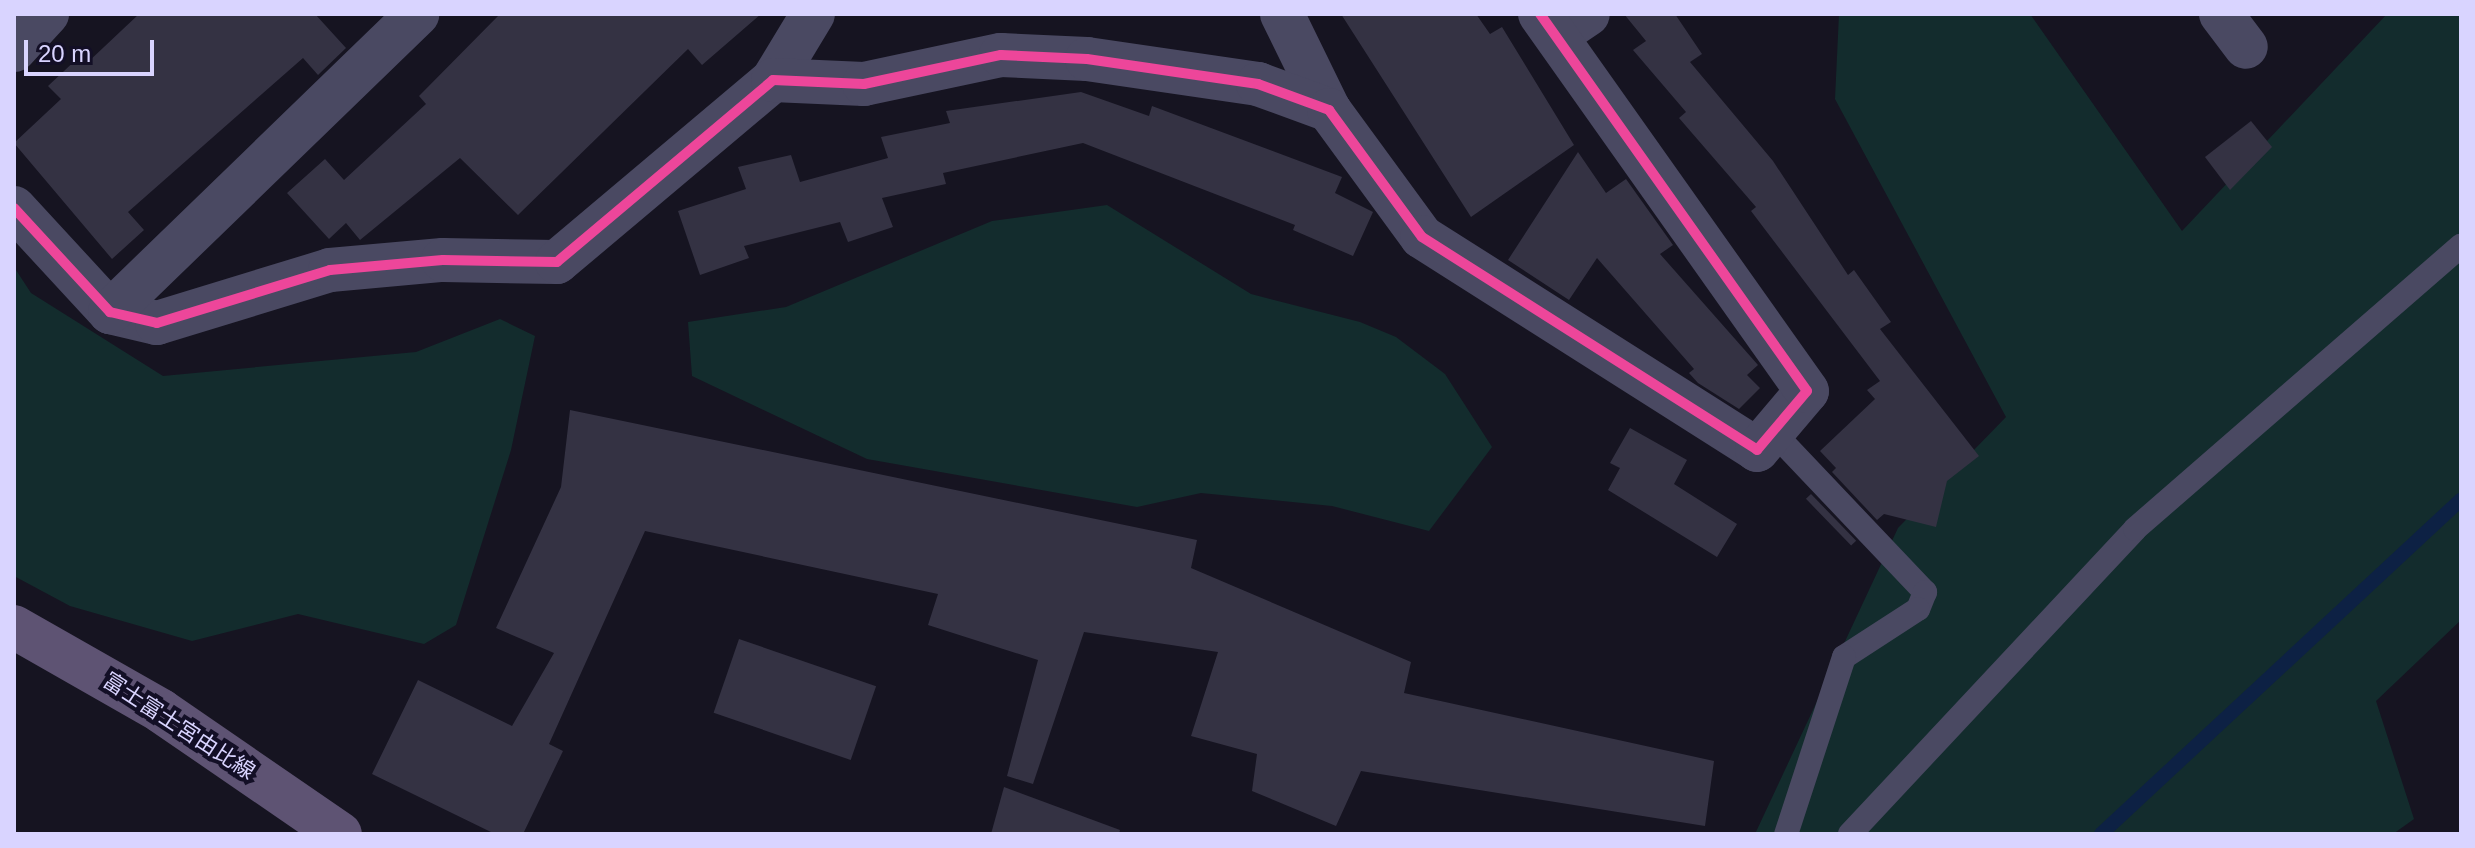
<!DOCTYPE html>
<html>
<head>
<meta charset="utf-8">
<style>
  body { margin:0 }
  #map { position:relative; width:2475px; height:848px; overflow:hidden; background:#161421; font-family:Arial,"Noto Sans JP",sans-serif }
  div>[style] { position:absolute }
  .green>* { inset:0; background:#132c2d }
  .stream>* { height:14px; margin:-7px; padding:0 7px; transform-origin:7px; border-radius:7px; background:#0d2144 }
  .building>* { inset:0; background:#343243; transform-origin:0 0 }
  .service>* { height:24px; margin:-12px; padding:0 12px; transform-origin:12px; border-radius:12px; background:#4a4962 }
  .minor>* { height:44px; margin:-22px; padding:0 22px; transform-origin:22px; border-radius:22px; background:#4a4962 }
  .primary>* { height:44px; margin:-22px; padding:0 22px; transform-origin:22px; border-radius:22px; background:#5e5373 }
  .cycleway>* { height:10px; margin:-5px; padding:0 5px; transform-origin:5px; border-radius:5px; background:#ed469a }
  span { translate:-50% -50%; white-space:nowrap; text-align:center; line-height:1.15; -webkit-text-stroke:8px #130f26; paint-order:stroke }
  .street-label { font-size:22px; color:#d9d4ff }
  .frame { position:absolute; inset:0; border:16px solid #d9d4ff; pointer-events:none }
  .scale { position:absolute; left:24px; top:40px; width:130px; height:36px; box-sizing:border-box; border:4px solid #d9d4ff; border-top:0; padding-left:10px; font-size:24px; line-height:28px; white-space:nowrap; color:#d9d4ff; -webkit-text-stroke:6px #130f26; paint-order:stroke }
</style>
</head>
<body>
<div id="map">
  <div class="green">
    <div style="clip-path:polygon(1839px 14px,2030px 14px,2182px 231px,2387px 14px,2461px 14px,2461px 620px,2376px 701px,2414px 819px,2393px 834px,1755px 834px,1898px 528px,2006px 417px,1835px 99px)"></div>
    <div style="clip-path:polygon(1107px 205px,1251px 294px,1360px 322px,1396px 337px,1445px 374px,1492px 447px,1429px 531px,1332px 506px,1201px 493px,1137px 507px,867px 459px,692px 376px,688px 322px,786px 307px,992px 221px)"></div>
    <div style="clip-path:polygon(14px 267px,31px 293px,163px 376px,416px 352px,500px 319px,535px 336px,511px 450px,456px 625px,424px 644px,298px 614px,192px 641px,70px 606px,14px 576px)"></div>
  </div>
  <div class="stream">
    <div style="left:2101px;top:834px;width:491px;rotate:-42.9deg"></div>
  </div>
  <div class="building">
    <div style="clip-path:polygon(139px 14px,315px 14px,346px 48px,318px 75px,303px 58px,128px 212px,144px 230px,112px 259px,14px 143px,61px 99px,48px 86px,80px 56px,87px 63px)"></div>
    <div style="clip-path:polygon(500px 14px,761px 14px,702px 65px,688px 49px,518px 215px,460px 158px,360px 240px,346px 223px,329px 239px,287px 193px,325px 159px,344px 180px,426px 104px,419px 96px)"></div>
    <div style="clip-path:polygon(1341px 14px,1476px 14px,1490px 34px,1502px 27px,1574px 145px,1471px 217px)"></div>
    <div style="clip-path:polygon(1624px 14px,1675px 14px,1702px 54px,1690px 62px,1773px 161px,1848px 275px,1854px 270px,1891px 322px,1880px 329px,1979px 456px,1947px 481px,1936px 527px,1884px 514px,1877px 520px,1832px 472px,1836px 468px,1820px 451px,1875px 399px,1867px 390px,1880px 381px,1751px 211px,1756px 207px,1679px 118px,1686px 112px,1633px 50px,1646px 41px)"></div>
    <div style="clip-path:polygon(1081px 92px,1149px 116px,1152px 106px,1342px 177px,1335px 193px,1373px 212px,1353px 256px,1293px 230px,1295px 225px,1083px 143px,943px 173px,946px 184px,882px 198px,893px 227px,848px 242px,840px 222px,744px 246px,749px 258px,700px 275px,678px 211px,746px 189px,738px 167px,791px 155px,800px 182px,888px 158px,881px 137px,950px 123px,946px 111px)"></div>
    <div style="clip-path:polygon(2251px 121px,2272px 147px,2230px 190px,2205px 157px)"></div>
    <div style="clip-path:polygon(1578px 152px,1606px 193px,1626px 179px,1673px 245px,1660px 254px,1758px 365px,1747px 375px,1760px 388px,1739px 409px,1698px 383px,1689px 373px,1694px 369px,1597px 258px,1569px 300px,1508px 260px)"></div>
    <div style="clip-path:polygon(570px 410px,1197px 540px,1191px 568px,1411px 662px,1404px 693px,1714px 761px,1705px 826px,1361px 771px,1336px 826px,1252px 791px,1257px 754px,1191px 736px,1218px 652px,1084px 632px,1033px 784px,1007px 776px,1038px 660px,928px 625px,938px 594px,645px 531px,549px 744px,563px 751px,523px 834px,495px 834px,372px 774px,418px 680px,512px 726px,554px 653px,496px 628px,561px 487px)"></div>
    <div style="clip-path:polygon(1630px 428px,1687px 460px,1674px 484px,1737px 524px,1717px 557px,1608px 490px,1620px 468px,1610px 463px)"></div>
    <div style="left:1811px;top:494px;width:65px;height:7px;rotate:46deg"></div>
    <div style="left:739px;top:639px;width:145px;height:78px;rotate:19deg"></div>
    <div style="clip-path:polygon(1004px 787px,1120px 830px,1119px 834px,991px 834px)"></div>
  </div>
  <div class="service">
    <div style="left:1773px;top:432px;width:221px;rotate:46.5deg"></div>
    <div style="left:1925px;top:592px;width:18px;rotate:112deg"></div>
    <div style="left:1918px;top:609px;width:88px;rotate:147deg"></div>
    <div style="left:1844px;top:657px;width:186px;rotate:108.1deg"></div>
    <div style="left:1850px;top:834px;width:417px;rotate:-46.9deg"></div>
    <div style="left:2135px;top:529px;width:432px;rotate:-41deg"></div>
  </div>
  <div class="minor">
    <div style="left:1282px;top:14px;width:107px;rotate:63.9deg"></div>
    <div style="left:2221px;top:14px;width:41px;rotate:52.9deg"></div>
    <div style="left:1557px;top:35px;width:37px;rotate:-34deg"></div>
    <div style="left:14px;top:50px;width:49px;rotate:-47.5deg"></div>
    <div style="left:773px;top:80px;width:77px;rotate:-58.8deg"></div>
    <div style="left:14px;top:208px;width:142px;rotate:47.3deg"></div>
    <div style="left:110px;top:312px;width:48px;rotate:13.2deg"></div>
    <div style="left:157px;top:323px;width:181px;rotate:-17deg"></div>
    <div style="left:330px;top:270px;width:113px;rotate:-5.1deg"></div>
    <div style="left:443px;top:260px;width:114px;rotate:1deg"></div>
    <div style="left:557px;top:262px;width:282px;rotate:-40.1deg"></div>
    <div style="left:773px;top:80px;width:91px;rotate:2.5deg"></div>
    <div style="left:864px;top:84px;width:140px;rotate:-12deg"></div>
    <div style="left:1001px;top:55px;width:86px;rotate:2.7deg"></div>
    <div style="left:1087px;top:59px;width:173px;rotate:8.3deg"></div>
    <div style="left:1258px;top:84px;width:76px;rotate:20.1deg"></div>
    <div style="left:1329px;top:110px;width:157px;rotate:53.8deg"></div>
    <div style="left:1422px;top:237px;width:397px;rotate:32.4deg"></div>
    <div style="left:1757px;top:450px;width:77px;rotate:-49.7deg"></div>
    <div style="left:1807px;top:391px;width:462px;rotate:-125.3deg"></div>
    <div style="left:110px;top:312px;width:428px;rotate:-44.1deg"></div>
  </div>
  <div class="primary">
    <div style="left:14px;top:627px;width:169px;rotate:29.7deg"></div>
    <div style="left:161px;top:711px;width:217px;rotate:34.5deg"></div>
  </div>
  <div class="cycleway">
    <div style="left:14px;top:208px;width:142px;rotate:47.3deg"></div>
    <div style="left:110px;top:312px;width:48px;rotate:13.2deg"></div>
    <div style="left:157px;top:323px;width:181px;rotate:-17deg"></div>
    <div style="left:330px;top:270px;width:113px;rotate:-5.1deg"></div>
    <div style="left:443px;top:260px;width:114px;rotate:1deg"></div>
    <div style="left:557px;top:262px;width:282px;rotate:-40.1deg"></div>
    <div style="left:773px;top:80px;width:91px;rotate:2.5deg"></div>
    <div style="left:864px;top:84px;width:140px;rotate:-12deg"></div>
    <div style="left:1001px;top:55px;width:86px;rotate:2.7deg"></div>
    <div style="left:1087px;top:59px;width:173px;rotate:8.3deg"></div>
    <div style="left:1258px;top:84px;width:76px;rotate:20.1deg"></div>
    <div style="left:1329px;top:110px;width:157px;rotate:53.8deg"></div>
    <div style="left:1422px;top:237px;width:397px;rotate:32.4deg"></div>
    <div style="left:1757px;top:450px;width:77px;rotate:-49.7deg"></div>
    <div style="left:1807px;top:391px;width:462px;rotate:-125.3deg"></div>
  </div>
  <div class="street-label">
    <span style="left:179px;top:726px;rotate:33deg">富士富士宮由比線</span>
  </div>
  <div class="frame"></div>
  <div class="scale">20 m</div>
</div>
</body>
</html>
